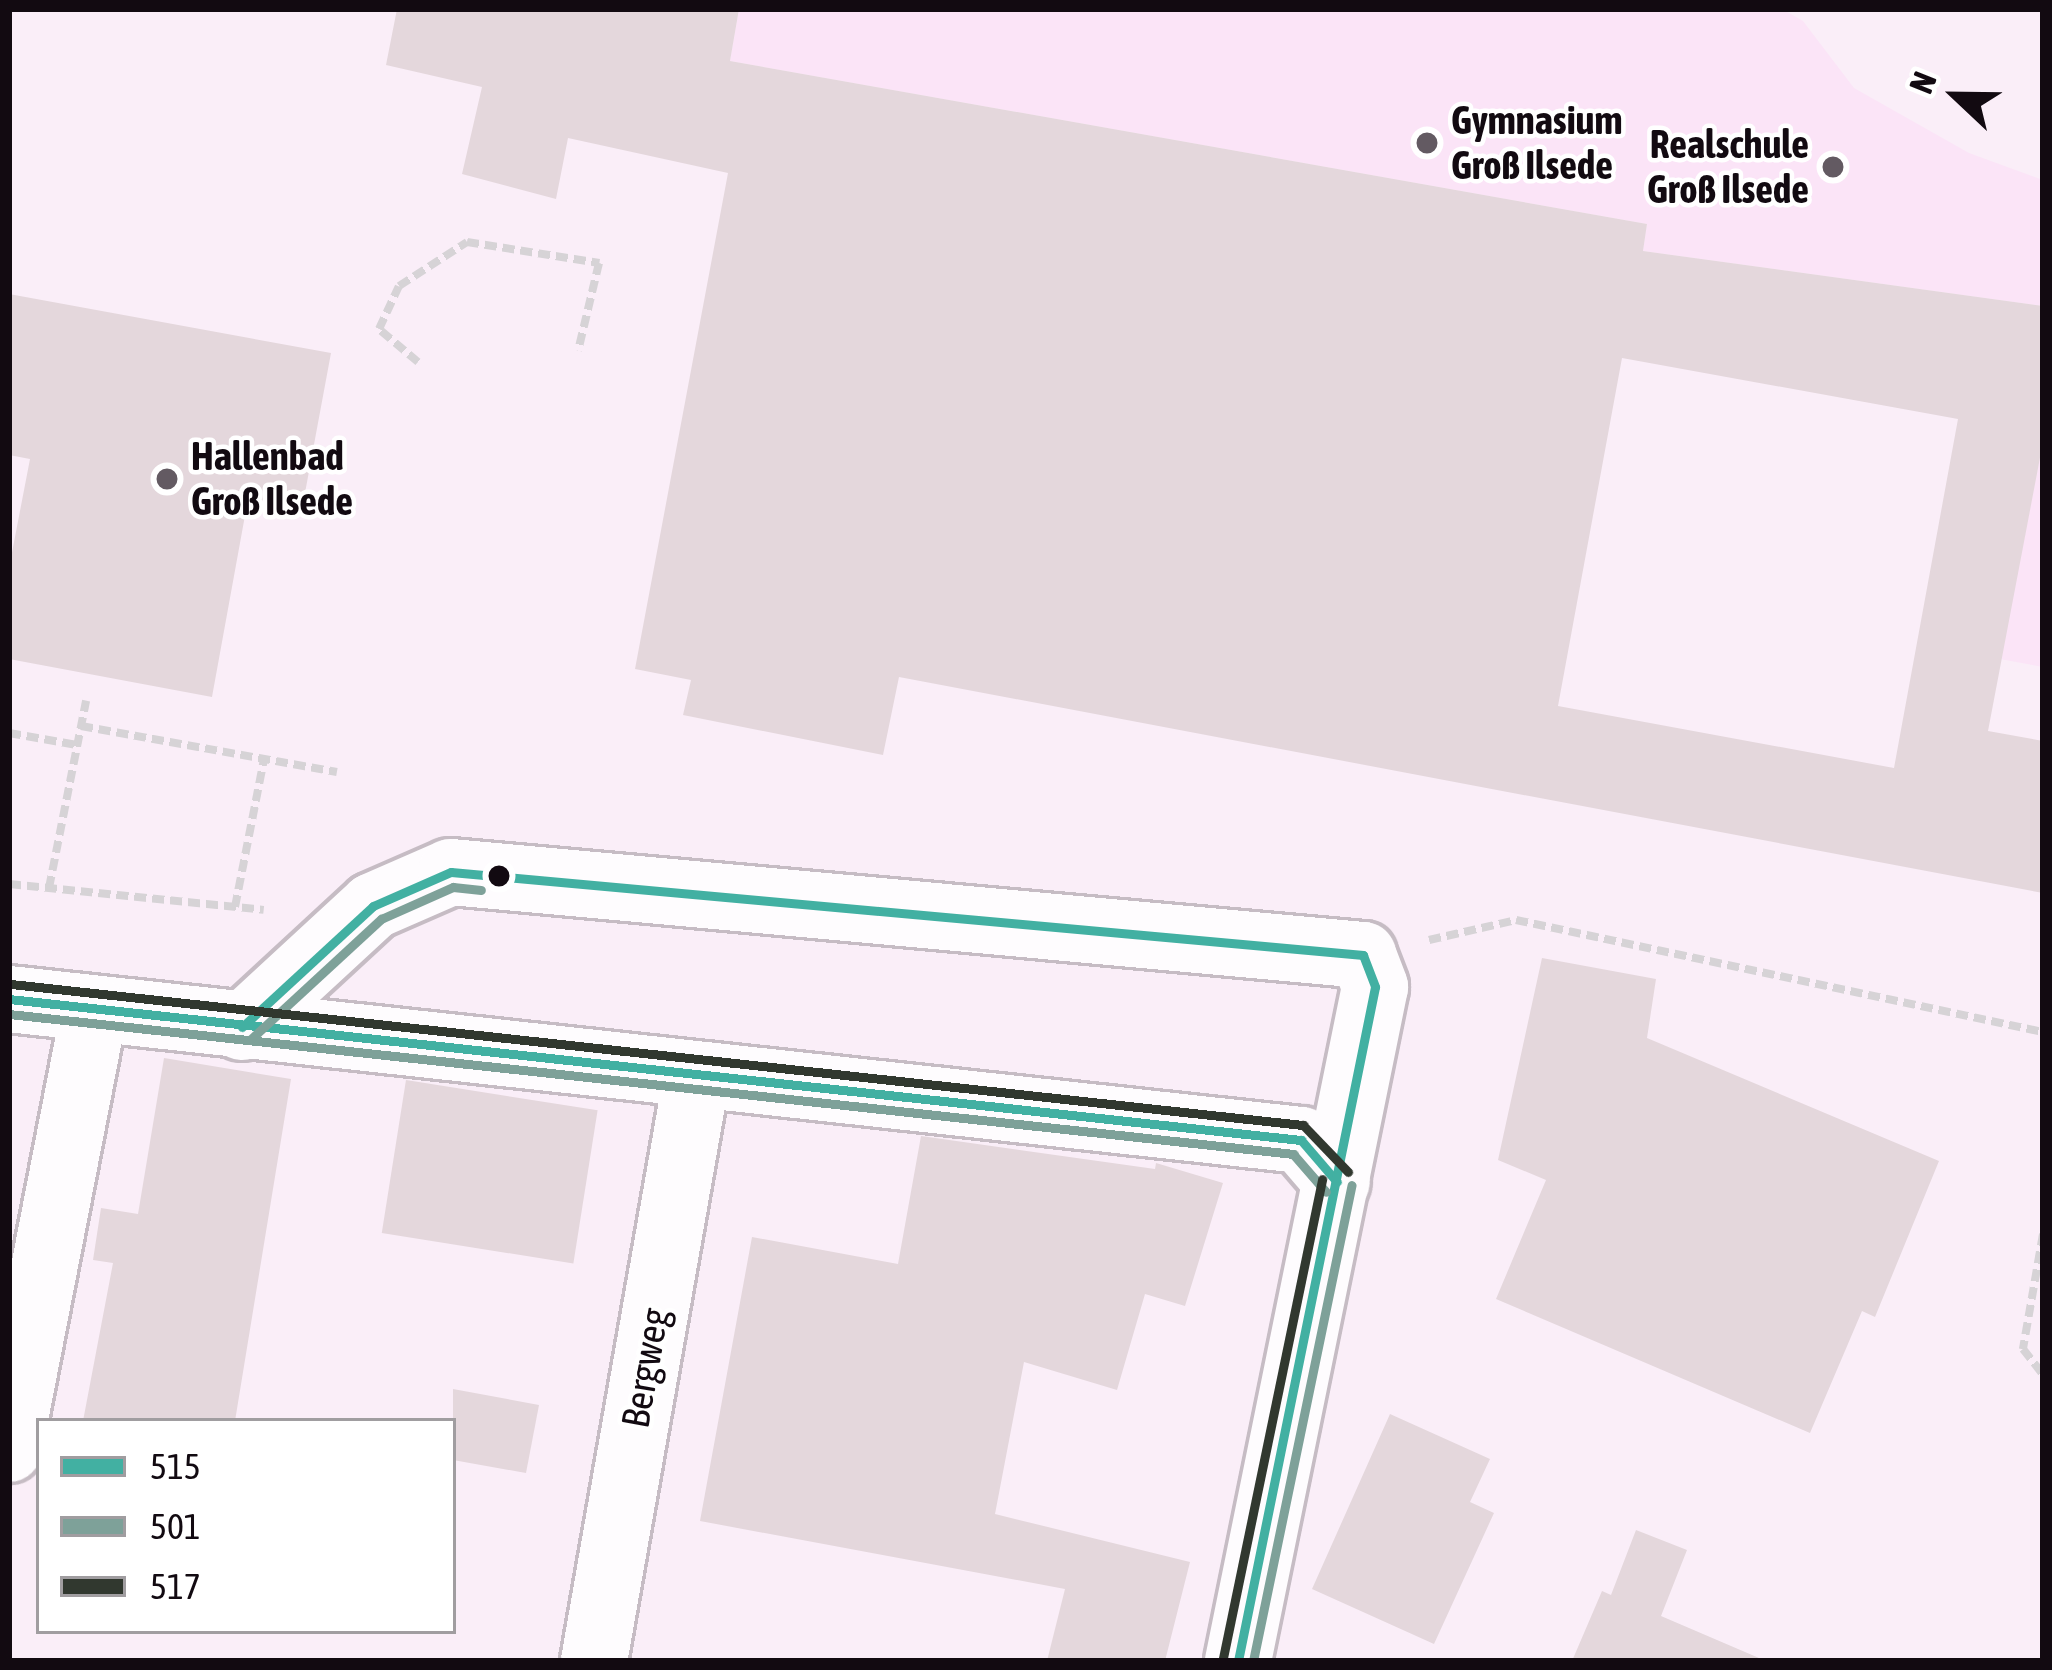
<!DOCTYPE html>
<html>
<head>
<meta charset="utf-8">
<style>
  body { margin:0 }
  #map { position:relative; width:2052px; height:1670px; overflow:hidden; background:#faeef8; font-family:"Asap Condensed",sans-serif }
  div>[style] { position:absolute }
  .built>* { inset:0; background:#fbe4f7 }
  .building>* { inset:0; background:#e4d7dc; transform-origin:0 0 }
  .path>* { height:8px; margin-top:-4px; transform-origin:0; background:repeating-linear-gradient(90deg,#d6d3d6 0 12px,transparent 0 18px) }
  .roads { filter:drop-shadow(3px 0 #c6bcc4) drop-shadow(-3px 0 #c6bcc4) drop-shadow(0 3px #c6bcc4) drop-shadow(0 -3px #c6bcc4) }
  .minor>* { height:66px; margin:-33px; padding:0 33px; transform-origin:33px; border-radius:33px; background:#fefcfe }
  .bus-1>* { height:9px; margin:-4.5px; padding:0 4.5px; transform-origin:4.5px; border-radius:4.5px; background:#42b0a2 }
  .bus-2>* { height:9px; margin:-4.5px; padding:0 4.5px; transform-origin:4.5px; border-radius:4.5px; background:#7ea199 }
  .bus-3>* { height:9px; margin:-4.5px; padding:0 4.5px; transform-origin:4.5px; border-radius:4.5px; background:#31382f }
  .dots>* { width:33px; height:33px; translate:-50% -50%; box-sizing:border-box; border:6px solid #fff; border-radius:50% }
  span { translate:-50% -50%; white-space:nowrap; text-align:center; line-height:1.15; -webkit-text-stroke:9px #fff; paint-order:stroke }
  .poi-label { font-size:39px; color:#120a11; font-weight:700 }
  .left { translate:0 -50%; text-align:left }
  .right { translate:-100% -50%; text-align:right }
  .street-label { font-size:39px; color:#120a11 }
  .frame { position:absolute; inset:0; border:12px solid #120a11; pointer-events:none }
  .legend { position:absolute; left:36px; top:1418px; width:420px; height:216px; box-sizing:border-box; background:#fff; border:3px solid #a09da0; margin:0; padding:15px 21px; list-style:none; font-size:36px; color:#120a11 }
  .legend li { display:flex; align-items:center; gap:24px; height:60px }
  .legend b { width:60px; border:3px solid #a09da0 }
  .north { position:absolute; left:1896px; top:36px; width:120px; height:120px; -webkit-text-stroke:9px #fff; paint-order:stroke; rotate:292deg; font-size:33px; font-weight:700; line-height:48px; text-align:center; color:#120a11 }
  .north::after { content:''; display:block; margin:auto; width:42px; height:54px; background:#120a11; clip-path:polygon(50% 0,100% 100%,50% 72%,0 100%) }
</style>
</head>
<body>
<div id="map">
  <div class="built">
    <div style="clip-path:polygon(739px 9px,1782px 9px,1803px 21px,1854px 88px,1969px 153px,2043px 180px,2043px 306px,1643px 251px,1647px 224px,730px 61px)"></div>
    <div style="clip-path:polygon(2043px 442px,2043px 667px,2000px 659px)"></div>
  </div>
  <div class="building">
    <div style="clip-path:polygon(evenodd,397px 9px,739px 9px,730px 61px,1647px 224px,1643px 251px,2043px 306px,2043px 442px,1988px 731px,2043px 741px,2043px 893px,899px 677px,883px 755px,683px 715px,691px 680px,635px 669px,728px 173px,568px 138px,556px 199px,462px 174px,482px 87px,386px 65px,397px 9px,1622px 358px,1958px 419px,1894px 768px,1558px 706px,1622px 358px)"></div>
    <div style="clip-path:polygon(9px 294px,331px 353px,302px 509px,248px 499px,212px 697px,9px 659px,9px 568px,30px 459px,9px 455px)"></div>
    <div style="clip-path:polygon(1542px 958px,1656px 979px,1647px 1038px,1939px 1161px,1875px 1317px,1862px 1311px,1810px 1433px,1496px 1299px,1546px 1180px,1498px 1160px)"></div>
    <div style="clip-path:polygon(164px 1058px,291px 1079px,235px 1421px,83px 1421px,113px 1263px,93px 1260px,101px 1208px,138px 1214px)"></div>
    <div style="left:406px;top:1080px;width:194px;height:155px;rotate:9deg"></div>
    <div style="clip-path:polygon(921px 1136px,1155px 1169px,1156px 1163px,1223px 1183px,1185px 1306px,1145px 1294px,1117px 1390px,1024px 1362px,995px 1514px,1190px 1562px,1165px 1661px,1047px 1661px,1065px 1589px,700px 1521px,752px 1237px,898px 1264px)"></div>
    <div style="clip-path:polygon(453px 1389px,539px 1405px,526px 1473px,453px 1460px)"></div>
    <div style="clip-path:polygon(1390px 1414px,1490px 1459px,1470px 1502px,1494px 1513px,1434px 1644px,1312px 1589px)"></div>
    <div style="clip-path:polygon(1636px 1530px,1687px 1550px,1661px 1616px,1766px 1661px,1572px 1661px,1602px 1591px,1611px 1595px)"></div>
  </div>
  <div class="path">
    <div style="left:418px;top:362px;width:51px;rotate:-139.8deg"></div>
    <div style="left:379px;top:329px;width:47px;rotate:-65.1deg"></div>
    <div style="left:399px;top:286px;width:81px;rotate:-32.9deg"></div>
    <div style="left:467px;top:242px;width:134px;rotate:9deg"></div>
    <div style="left:599px;top:263px;width:90px;rotate:103.4deg"></div>
    <div style="left:81px;top:726px;width:260px;rotate:10.2deg"></div>
    <div style="left:9px;top:733px;width:69px;rotate:10deg"></div>
    <div style="left:9px;top:884px;width:256px;rotate:5.8deg"></div>
    <div style="left:49px;top:888px;width:191px;rotate:-78.8deg"></div>
    <div style="left:235px;top:907px;width:151px;rotate:-78.9deg"></div>
    <div style="left:1429px;top:940px;width:89px;rotate:-12.9deg"></div>
    <div style="left:1516px;top:920px;width:539px;rotate:12deg"></div>
    <div style="left:2043px;top:1234px;width:117px;rotate:99.9deg"></div>
    <div style="left:2023px;top:1349px;width:33px;rotate:52deg"></div>
  </div>
  <div class="roads">
    <div class="minor">
      <div style="left:9px;top:999px;width:1300px;rotate:6.23deg"></div>
      <div style="left:1301px;top:1140px;width:55px;rotate:49.4deg"></div>
      <div style="left:242px;top:1027px;width:178px;rotate:-42.7deg"></div>
      <div style="left:373px;top:906px;width:85px;rotate:-23.6deg"></div>
      <div style="left:451px;top:872px;width:916px;rotate:5.2deg"></div>
      <div style="left:1363px;top:955px;width:34px;rotate:69deg"></div>
      <div style="left:1375px;top:987px;width:688px;rotate:101.49deg"></div>
      <div style="left:9px;top:1449px;width:447px;rotate:-79deg"></div>
      <div style="left:594px;top:1661px;width:595px;rotate:-80.03deg"></div>
    </div>
  </div>
  <div class="bus-1">
    <div style="left:9px;top:999px;width:1300px;rotate:6.23deg"></div>
    <div style="left:1301px;top:1140px;width:55px;rotate:49.4deg"></div>
    <div style="left:242px;top:1027px;width:178px;rotate:-42.7deg"></div>
    <div style="left:373px;top:906px;width:85px;rotate:-23.6deg"></div>
    <div style="left:451px;top:872px;width:916px;rotate:5.2deg"></div>
    <div style="left:1363px;top:955px;width:34px;rotate:69deg"></div>
    <div style="left:1375px;top:987px;width:688px;rotate:101.49deg"></div>
  </div>
  <div class="bus-2">
    <div style="left:9px;top:1014px;width:1292px;rotate:6.22deg"></div>
    <div style="left:1293px;top:1154px;width:50px;rotate:49deg"></div>
    <div style="left:252px;top:1038px;width:176px;rotate:-42.7deg"></div>
    <div style="left:381px;top:919px;width:79px;rotate:-24deg"></div>
    <div style="left:453px;top:887px;width:28px;rotate:6deg"></div>
    <div style="left:1253px;top:1661px;width:486px;rotate:-78.3deg"></div>
  </div>
  <div class="bus-3">
    <div style="left:11px;top:984px;width:1300px;rotate:6.23deg"></div>
    <div style="left:1303px;top:1125px;width:65px;rotate:46.2deg"></div>
    <div style="left:1223px;top:1658px;width:489px;rotate:-78.3deg"></div>
  </div>
  <div class="dots">
    <div style="left:1427px;top:143px;background:#635a62"></div>
    <div style="left:1833px;top:167px;background:#635a62"></div>
    <div style="left:167px;top:479px;background:#635a62"></div>
    <div style="left:499px;top:876px;background:#120a11"></div>
  </div>
  <div class="poi-label">
    <span class="left" style="left:1451px;top:143px">Gymnasium<br>Groß Ilsede</span>
    <span class="right" style="left:1809px;top:167px">Realschule<br>Groß Ilsede</span>
    <span class="left" style="left:191px;top:479px">Hallenbad<br>Groß Ilsede</span>
  </div>
  <div class="street-label">
    <span style="left:645px;top:1368px;rotate:-80deg">Bergweg</span>
  </div>
  <div class="frame"></div>
  <ul class="legend">
  <li><b style="height:15px;background:#42b0a2"></b>515</li>
  <li><b style="height:15px;background:#7ea199"></b>501</li>
  <li><b style="height:15px;background:#31382f"></b>517</li>
  </ul>
  <div class="north">N</div>
</div>
</body>
</html>
